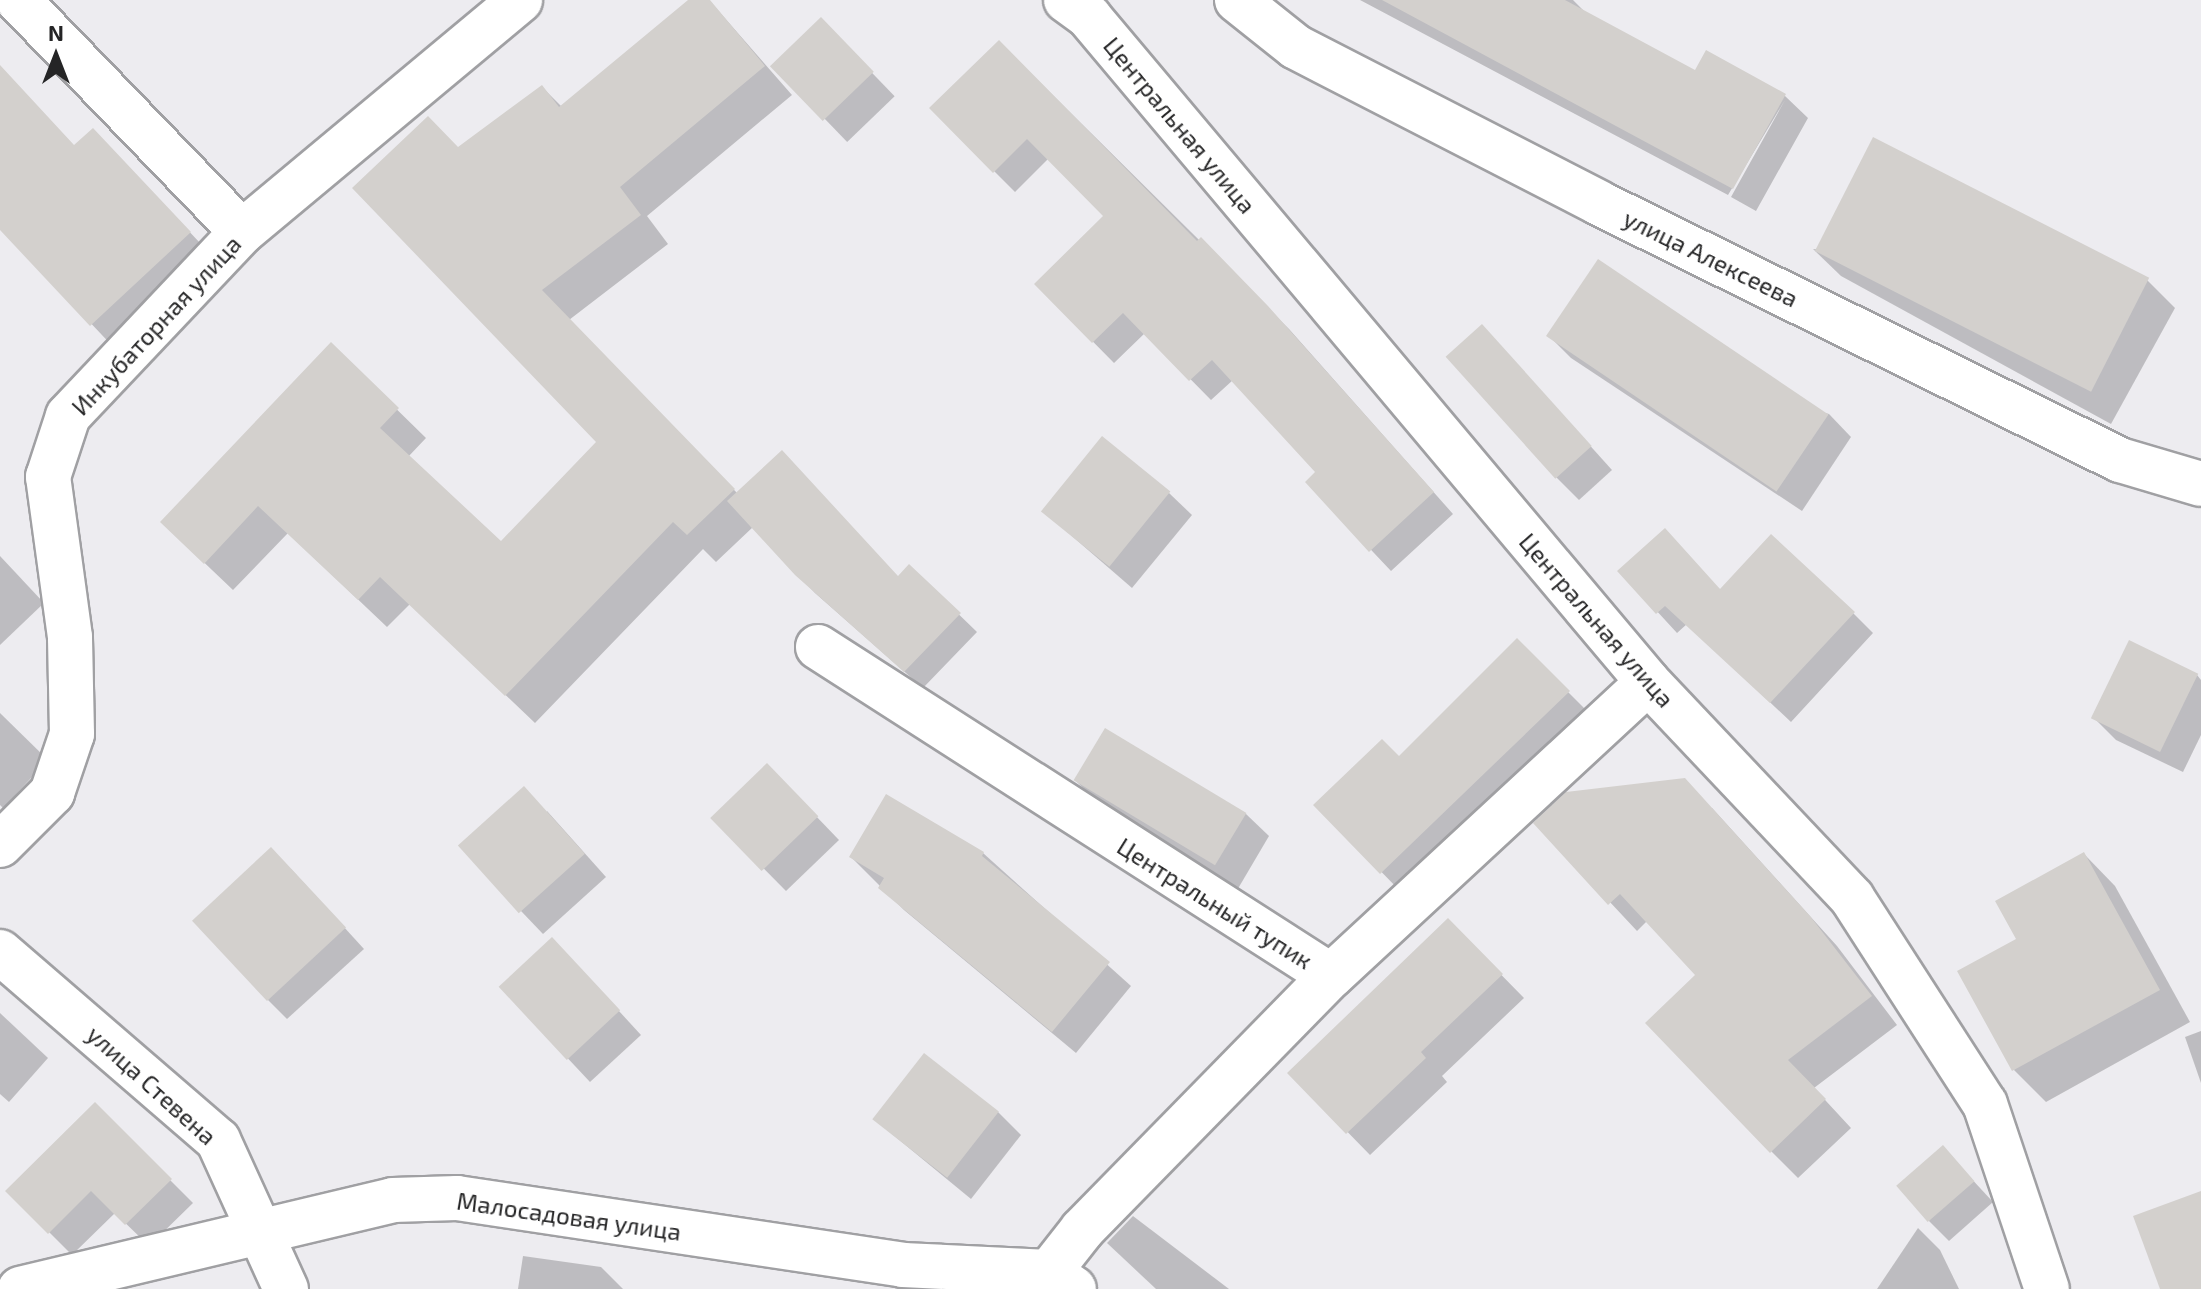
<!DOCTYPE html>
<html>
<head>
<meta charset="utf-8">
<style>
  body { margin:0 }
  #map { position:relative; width:2201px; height:1289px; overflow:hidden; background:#edecf0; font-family:"Exo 2",sans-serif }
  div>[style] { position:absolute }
  .shadow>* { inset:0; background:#0003; transform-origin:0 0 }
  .building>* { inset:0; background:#d3d0cd; transform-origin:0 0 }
  .roads { filter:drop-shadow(2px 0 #a0a0a3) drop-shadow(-2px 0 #a0a0a3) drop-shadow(0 2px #a0a0a3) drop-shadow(0 -2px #a0a0a3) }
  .minor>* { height:44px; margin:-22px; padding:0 22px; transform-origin:22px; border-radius:22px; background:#fff }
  span { translate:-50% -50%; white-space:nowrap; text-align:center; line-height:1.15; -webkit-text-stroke:6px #fff; paint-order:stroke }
  .street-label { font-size:24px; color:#252526 }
  .north { position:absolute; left:16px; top:16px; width:80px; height:80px; -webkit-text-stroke:6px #fff; paint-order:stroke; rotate:0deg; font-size:22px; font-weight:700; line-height:32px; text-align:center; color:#252526 }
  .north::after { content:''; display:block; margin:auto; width:28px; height:36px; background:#252526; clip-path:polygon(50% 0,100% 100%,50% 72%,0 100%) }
</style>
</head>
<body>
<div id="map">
  <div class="shadow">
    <div style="clip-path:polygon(691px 0,709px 0,792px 95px,647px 216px,668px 244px,569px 320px,738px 494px,898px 578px,909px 566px,977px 632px,923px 688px,815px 593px,753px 527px,716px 562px,703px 549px,535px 723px,410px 604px,387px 627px,288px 533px,233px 590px,191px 550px,331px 345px,426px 438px,408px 457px,501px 544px,599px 442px,459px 149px,542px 87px,562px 107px)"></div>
    <div style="clip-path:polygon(1360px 0,1573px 0,1587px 14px,1696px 73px,1785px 96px,1808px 118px,1756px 211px,1731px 197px,1785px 100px,1728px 195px)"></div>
    <div style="left:821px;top:20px;width:106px;height:66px;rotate:46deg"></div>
    <div style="clip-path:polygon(999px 42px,1289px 329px,1453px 514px,1391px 571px,1307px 482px,1318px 472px,1233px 380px,1211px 400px,1145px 333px,1114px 363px,1036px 284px,1106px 216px,1049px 158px,1015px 192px,931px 108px)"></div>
    <div style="clip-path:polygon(0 67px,75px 147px,120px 158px,217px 261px,118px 352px,0 227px)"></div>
    <div style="clip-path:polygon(1813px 249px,2147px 280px,2175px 308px,2111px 424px,1841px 276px)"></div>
    <div style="clip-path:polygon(1549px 336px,1829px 414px,1851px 437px,1802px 511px,1571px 358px)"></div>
    <div style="clip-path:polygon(1504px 350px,1612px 470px,1579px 500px,1556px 477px)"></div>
    <div style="clip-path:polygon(1169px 493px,1192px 515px,1132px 588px,1043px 511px)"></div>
    <div style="clip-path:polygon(0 556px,44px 603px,0 645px)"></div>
    <div style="clip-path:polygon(1620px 571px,1853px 613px,1873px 633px,1791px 722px,1687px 624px,1677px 633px)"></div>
    <div style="clip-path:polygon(1517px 641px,1591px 715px,1404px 895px,1316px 805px,1399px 758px)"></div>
    <div style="clip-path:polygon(2197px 675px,2201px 680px,2201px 735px,2183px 772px,2116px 740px,2093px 717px)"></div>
    <div style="clip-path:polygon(0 713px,48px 760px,3px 808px,0 805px)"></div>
    <div style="clip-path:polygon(1076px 781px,1246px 814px,1269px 836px,1236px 892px,1099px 804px)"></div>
    <div style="clip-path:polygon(789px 788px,839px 840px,786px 891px,713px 817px)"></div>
    <div style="clip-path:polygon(1712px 808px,1837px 946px,1897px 1025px,1814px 1088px,1851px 1128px,1798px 1178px,1771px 1151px,1698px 976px,1647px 921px,1637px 931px,1536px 823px)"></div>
    <div style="clip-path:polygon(547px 811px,606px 877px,543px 934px,521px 911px)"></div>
    <div style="clip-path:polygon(983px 853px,1131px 986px,1076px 1053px,904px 910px,851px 857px)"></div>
    <div style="clip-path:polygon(2084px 854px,2115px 886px,2190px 1022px,2046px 1102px,2014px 1070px)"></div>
    <div style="clip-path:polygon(291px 869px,364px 949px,287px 1019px,267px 999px)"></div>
    <div style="clip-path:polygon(1471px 944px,1524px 998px,1442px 1076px,1447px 1082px,1370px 1155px,1290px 1073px)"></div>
    <div style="clip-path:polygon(574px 962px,641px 1035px,590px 1082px,500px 986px)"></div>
    <div style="clip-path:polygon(0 1013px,48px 1058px,9px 1102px,0 1094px)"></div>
    <div style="clip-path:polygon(2201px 1031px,2201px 1083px,2185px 1037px)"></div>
    <div style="clip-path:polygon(95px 1105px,193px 1203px,149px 1246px,115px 1213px,72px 1255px,8px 1191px)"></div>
    <div style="clip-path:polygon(998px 1112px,1021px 1135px,971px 1199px,875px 1120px)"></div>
    <div style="clip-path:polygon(1943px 1148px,1993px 1202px,1949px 1241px,1929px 1221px)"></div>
    <div style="clip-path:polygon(1133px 1216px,1229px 1289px,1156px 1289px,1107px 1243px)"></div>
    <div style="clip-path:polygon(1918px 1228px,1940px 1250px,1959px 1289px,1877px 1289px)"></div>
    <div style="clip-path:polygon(523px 1256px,601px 1267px,623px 1289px,518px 1289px)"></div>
  </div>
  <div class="building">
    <div style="clip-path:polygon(688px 0,710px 0,765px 66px,620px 187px,641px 215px,542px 290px,735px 489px,687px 535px,673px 522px,505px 696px,380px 577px,358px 600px,258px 506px,204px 564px,160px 522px,331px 342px,399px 408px,380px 428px,501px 541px,596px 442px,352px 188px,428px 116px,458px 147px,542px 85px,559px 107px)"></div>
    <div style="clip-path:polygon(1382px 0,1565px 0,1695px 70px,1706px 50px,1786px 94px,1733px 189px)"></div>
    <div style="left:821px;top:17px;width:76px;height:71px;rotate:46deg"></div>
    <div style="clip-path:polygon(999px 40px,1197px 241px,1201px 237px,1268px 306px,1434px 492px,1369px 552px,1305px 482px,1315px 472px,1212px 360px,1189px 381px,1123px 313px,1092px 343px,1034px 284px,1103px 216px,1027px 139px,993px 173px,929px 108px)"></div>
    <div style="clip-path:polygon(0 65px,74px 145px,93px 128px,191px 232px,90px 326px,0 230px)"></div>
    <div style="left:1873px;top:137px;width:310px;height:128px;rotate:27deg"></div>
    <div style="left:1598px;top:259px;width:278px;height:93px;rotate:34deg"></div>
    <div style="left:1482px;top:324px;width:164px;height:49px;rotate:48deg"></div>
    <div style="left:1102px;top:436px;width:88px;height:97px;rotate:39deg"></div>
    <div style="clip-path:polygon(782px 450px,898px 576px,909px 564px,961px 613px,904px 672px,795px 575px,727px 501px)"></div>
    <div style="clip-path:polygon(1665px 528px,1720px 589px,1771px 534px,1855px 612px,1770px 703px,1665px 606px,1656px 614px,1617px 571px)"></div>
    <div style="clip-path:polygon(1517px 638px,1570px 691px,1380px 874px,1313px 805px,1382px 739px,1399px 756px)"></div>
    <div style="left:2129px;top:640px;width:77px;height:87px;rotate:26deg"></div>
    <div style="left:1105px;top:728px;width:165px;height:61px;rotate:31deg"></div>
    <div style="left:767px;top:763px;width:74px;height:79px;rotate:46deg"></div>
    <div style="clip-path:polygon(1685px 778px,1810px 916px,1872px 996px,1788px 1060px,1826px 1099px,1770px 1153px,1645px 1023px,1695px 975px,1620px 894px,1608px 905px,1533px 823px,1566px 792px)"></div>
    <div style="left:524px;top:786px;width:91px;height:89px;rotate:48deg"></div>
    <div style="clip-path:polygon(886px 794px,984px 852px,982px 856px,1110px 962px,1052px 1032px,878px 888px,884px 878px,849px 857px)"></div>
    <div style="left:271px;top:847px;width:110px;height:108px;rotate:47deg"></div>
    <div style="clip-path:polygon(2084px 852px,2160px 990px,2012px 1071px,1957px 971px,2016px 939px,1995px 901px)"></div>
    <div style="clip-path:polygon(1448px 918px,1503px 974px,1421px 1052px,1426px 1058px,1346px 1134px,1287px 1073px)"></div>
    <div style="left:552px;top:937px;width:100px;height:73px;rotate:47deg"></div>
    <div style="left:924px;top:1053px;width:95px;height:84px;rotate:38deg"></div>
    <div style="clip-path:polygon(95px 1102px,172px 1179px,125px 1225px,91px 1191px,48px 1234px,5px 1191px)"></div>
    <div style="left:1943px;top:1145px;width:48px;height:62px;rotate:49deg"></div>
    <div style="clip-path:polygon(2201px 1191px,2201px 1289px,2160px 1289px,2133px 1216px)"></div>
  </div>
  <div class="roads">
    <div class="minor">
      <div style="left:18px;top:0;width:322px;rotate:46deg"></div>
      <div style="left:1066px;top:0;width:29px;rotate:36deg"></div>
      <div style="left:1089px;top:17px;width:869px;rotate:49.95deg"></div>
      <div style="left:1648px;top:682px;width:297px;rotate:46.6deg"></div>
      <div style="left:1852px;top:898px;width:245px;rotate:57.2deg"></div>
      <div style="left:1985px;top:1104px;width:195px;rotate:71.5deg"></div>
      <div style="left:1237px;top:0;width:75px;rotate:38.5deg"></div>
      <div style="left:1296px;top:47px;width:341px;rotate:27.2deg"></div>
      <div style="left:1599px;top:203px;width:581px;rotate:26.26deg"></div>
      <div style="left:2120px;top:460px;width:84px;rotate:16.5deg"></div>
      <div style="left:818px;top:647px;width:609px;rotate:32.67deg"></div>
      <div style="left:1331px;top:976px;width:432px;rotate:-42.8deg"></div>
      <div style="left:0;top:845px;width:74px;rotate:-45deg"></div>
      <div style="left:52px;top:793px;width:62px;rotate:-71.3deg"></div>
      <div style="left:72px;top:734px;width:97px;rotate:-91.2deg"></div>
      <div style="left:70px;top:637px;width:162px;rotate:-97.8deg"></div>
      <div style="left:48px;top:477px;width:64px;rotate:-71.8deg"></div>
      <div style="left:68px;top:416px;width:253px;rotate:-46.6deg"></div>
      <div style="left:242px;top:232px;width:362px;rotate:-39.8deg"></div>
      <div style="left:0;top:952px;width:288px;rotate:40.8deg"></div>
      <div style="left:218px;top:1140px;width:164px;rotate:65.5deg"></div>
      <div style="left:1049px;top:1272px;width:53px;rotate:-51.8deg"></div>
      <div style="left:1082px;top:1230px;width:356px;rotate:-45.6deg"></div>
      <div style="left:20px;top:1289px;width:383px;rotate:-13.4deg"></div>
      <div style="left:393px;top:1200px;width:64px;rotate:-1.8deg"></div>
      <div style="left:457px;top:1198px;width:451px;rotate:8.5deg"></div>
      <div style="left:903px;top:1265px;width:146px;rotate:2.7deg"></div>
      <div style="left:1049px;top:1272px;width:30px;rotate:34deg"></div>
    </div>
  </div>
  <div class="street-label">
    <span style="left:1180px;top:125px;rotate:50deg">Центральная улица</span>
    <span style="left:1711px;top:258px;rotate:26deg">улица Алексеева</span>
    <span style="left:156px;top:325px;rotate:-47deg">Инкубаторная улица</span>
    <span style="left:1597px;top:620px;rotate:49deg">Центральная улица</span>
    <span style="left:1215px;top:903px;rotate:32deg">Центральный тупик</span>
    <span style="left:152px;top:1085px;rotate:42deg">улица Стевена</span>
    <span style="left:569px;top:1216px;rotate:8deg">Малосадовая улица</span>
  </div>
  <div class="north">N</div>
</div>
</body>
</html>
